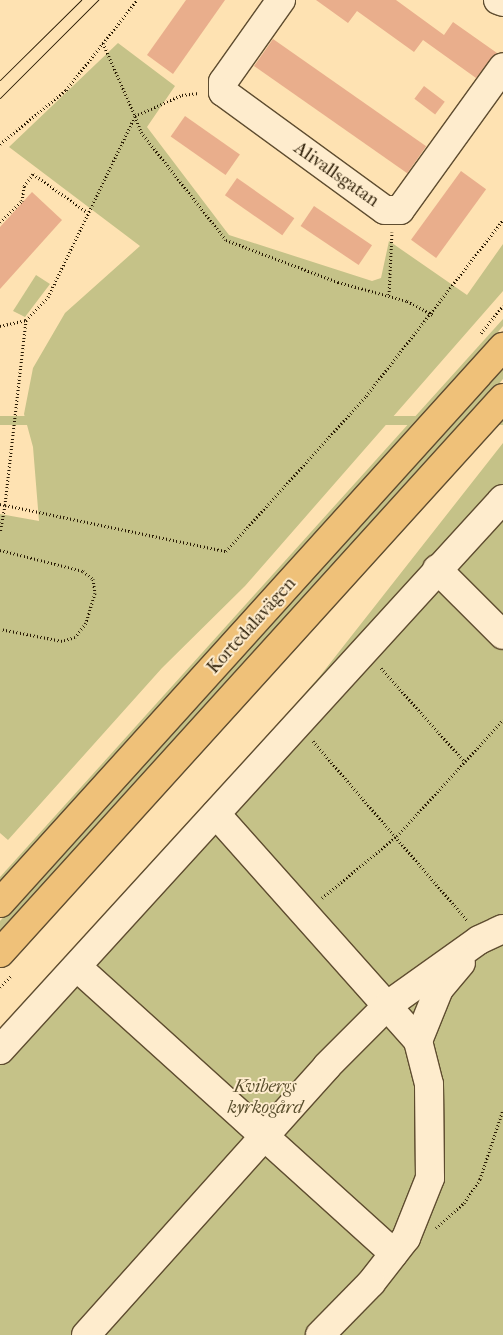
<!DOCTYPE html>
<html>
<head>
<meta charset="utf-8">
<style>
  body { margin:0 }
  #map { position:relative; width:503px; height:1335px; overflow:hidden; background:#fee2b2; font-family:"IM FELL French Canon",serif }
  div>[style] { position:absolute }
  .green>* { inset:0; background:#c5c288; transform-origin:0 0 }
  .building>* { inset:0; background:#e9ae8c; transform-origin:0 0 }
  .path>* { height:3px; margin-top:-1.5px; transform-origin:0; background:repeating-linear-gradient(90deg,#2a1b04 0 1px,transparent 0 3.5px) }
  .roads { filter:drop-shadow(1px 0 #5f4d30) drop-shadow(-1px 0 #5f4d30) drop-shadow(0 1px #5f4d30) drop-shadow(0 -1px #5f4d30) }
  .minor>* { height:28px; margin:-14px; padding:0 14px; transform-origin:14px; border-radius:14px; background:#feeccd }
  .major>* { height:28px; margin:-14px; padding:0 14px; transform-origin:14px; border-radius:14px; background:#efc179 }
  .tram>* { height:1px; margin:-0.5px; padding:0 0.5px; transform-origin:0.5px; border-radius:0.5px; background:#2a1b04 }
  span { translate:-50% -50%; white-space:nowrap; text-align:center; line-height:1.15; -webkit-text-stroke:4px #feeccd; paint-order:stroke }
  .street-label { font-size:18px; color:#2a1b04 }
  .park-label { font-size:18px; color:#584d2c; font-style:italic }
</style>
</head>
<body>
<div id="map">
  <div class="green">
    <div style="clip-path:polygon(118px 43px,175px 86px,147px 127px,229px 235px,372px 281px,381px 278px,389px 241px,467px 295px,503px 244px,503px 291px,245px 586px,162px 668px,8px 840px,0 833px,0 514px,39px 521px,33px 447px,24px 414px,33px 368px,65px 313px,140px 246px,9px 147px)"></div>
    <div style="clip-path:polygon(36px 275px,50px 284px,25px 317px,13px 311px)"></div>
    <div style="clip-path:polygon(503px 319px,503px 326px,445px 395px,0 885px,0 877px)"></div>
    <div style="clip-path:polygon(503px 366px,503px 379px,491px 393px,0 934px,0 921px)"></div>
    <div style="left:503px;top:416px;width:9px;height:748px;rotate:90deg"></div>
    <div style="clip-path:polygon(503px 443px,503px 1335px,0 1335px,0 1033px,42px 992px,320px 676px)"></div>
  </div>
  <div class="building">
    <div style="clip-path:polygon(186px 0,225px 0,173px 74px,147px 55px)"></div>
    <div style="clip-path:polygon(316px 0,396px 0,444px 35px,453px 22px,497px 53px,476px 78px,423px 40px,414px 52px,357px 11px,348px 23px)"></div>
    <div style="left:273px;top:39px;width:187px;height:33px;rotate:35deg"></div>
    <div style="left:424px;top:86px;width:26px;height:16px;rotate:37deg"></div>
    <div style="left:185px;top:116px;width:67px;height:25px;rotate:35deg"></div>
    <div style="left:461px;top:171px;width:31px;height:85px;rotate:36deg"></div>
    <div style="left:237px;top:178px;width:70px;height:21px;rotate:35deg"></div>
    <div style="clip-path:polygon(32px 192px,62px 220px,0 289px,0 227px)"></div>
    <div style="left:314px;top:206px;width:70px;height:24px;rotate:34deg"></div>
  </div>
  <div class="path">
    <div style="left:103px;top:43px;width:80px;rotate:66.3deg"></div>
    <div style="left:135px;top:116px;width:51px;rotate:-24.1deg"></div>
    <div style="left:182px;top:95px;width:17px;rotate:-7deg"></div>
    <div style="left:0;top:144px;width:85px;rotate:-39.3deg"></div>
    <div style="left:66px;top:90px;width:115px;rotate:-51.7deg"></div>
    <div style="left:0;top:222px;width:30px;rotate:-44deg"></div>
    <div style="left:22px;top:201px;width:15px;rotate:-82deg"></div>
    <div style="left:24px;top:186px;width:15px;rotate:-53deg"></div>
    <div style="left:33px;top:174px;width:66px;rotate:35.1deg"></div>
    <div style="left:389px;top:295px;width:63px;rotate:-87.3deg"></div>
    <div style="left:26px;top:320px;width:186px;rotate:96.5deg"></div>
    <div style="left:5px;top:505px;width:226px;rotate:11.8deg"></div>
    <div style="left:226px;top:551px;width:209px;rotate:-47.9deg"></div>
    <div style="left:366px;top:396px;width:223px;rotate:-52.1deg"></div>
    <div style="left:0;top:326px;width:27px;rotate:-13deg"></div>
    <div style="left:26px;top:320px;width:32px;rotate:-46deg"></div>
    <div style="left:48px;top:297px;width:201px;rotate:-64.3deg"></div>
    <div style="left:135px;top:116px;width:17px;rotate:69deg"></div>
    <div style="left:141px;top:132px;width:137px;rotate:51.8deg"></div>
    <div style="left:226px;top:240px;width:120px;rotate:20.6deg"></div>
    <div style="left:338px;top:282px;width:72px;rotate:15.4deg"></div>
    <div style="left:407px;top:301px;width:30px;rotate:28deg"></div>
    <div style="left:481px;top:333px;width:35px;rotate:-51deg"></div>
    <div style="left:0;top:504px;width:5px;rotate:11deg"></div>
    <div style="left:5px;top:505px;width:27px;rotate:100deg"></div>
    <div style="left:0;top:550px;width:86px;rotate:14.2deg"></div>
    <div style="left:83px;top:571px;width:13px;rotate:39deg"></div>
    <div style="left:93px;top:579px;width:14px;rotate:82deg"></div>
    <div style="left:95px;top:593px;width:31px;rotate:107deg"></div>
    <div style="left:86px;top:623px;width:18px;rotate:128deg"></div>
    <div style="left:75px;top:637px;width:14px;rotate:163deg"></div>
    <div style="left:62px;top:641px;width:63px;rotate:-169deg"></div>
    <div style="left:381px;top:668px;width:126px;rotate:48.2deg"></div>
    <div style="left:313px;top:741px;width:236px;rotate:49.3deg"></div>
    <div style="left:322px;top:898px;width:97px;rotate:-39.6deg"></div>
    <div style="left:397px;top:836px;width:157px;rotate:-47.6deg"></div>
    <div style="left:0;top:987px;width:16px;rotate:-45deg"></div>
    <div style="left:436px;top:1228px;width:38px;rotate:-42deg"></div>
    <div style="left:464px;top:1203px;width:29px;rotate:-56deg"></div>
    <div style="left:480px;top:1179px;width:73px;rotate:-71.6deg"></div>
  </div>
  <div class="roads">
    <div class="minor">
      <div style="left:281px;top:0;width:100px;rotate:125.3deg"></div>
      <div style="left:223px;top:82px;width:10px;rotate:90deg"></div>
      <div style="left:223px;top:92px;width:200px;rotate:36.1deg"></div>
      <div style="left:385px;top:210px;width:15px"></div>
      <div style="left:400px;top:210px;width:176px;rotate:-54.2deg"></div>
      <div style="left:498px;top:0;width:5px;rotate:22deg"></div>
      <div style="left:437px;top:569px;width:93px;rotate:45deg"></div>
      <div style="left:216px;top:814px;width:304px;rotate:48.3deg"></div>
      <div style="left:418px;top:1041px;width:44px;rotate:75.7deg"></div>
      <div style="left:429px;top:1084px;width:94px;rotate:89.4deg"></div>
      <div style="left:430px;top:1178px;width:65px;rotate:111.8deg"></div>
      <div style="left:406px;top:1238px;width:57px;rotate:127.9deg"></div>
      <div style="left:371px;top:1283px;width:73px;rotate:134.4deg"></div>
      <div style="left:77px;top:967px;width:427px;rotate:42.1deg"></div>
      <div style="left:418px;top:1041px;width:56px;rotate:-68deg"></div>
      <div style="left:439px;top:989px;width:34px;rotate:-50deg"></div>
      <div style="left:0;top:1050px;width:746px;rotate:-47.61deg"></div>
      <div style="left:86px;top:1335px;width:361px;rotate:-48.1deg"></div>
      <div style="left:327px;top:1066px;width:86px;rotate:-45deg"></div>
      <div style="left:388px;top:1005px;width:112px;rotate:-35.5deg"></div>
      <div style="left:479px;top:940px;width:26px;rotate:-25deg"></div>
    </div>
    <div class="major">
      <div style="left:0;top:903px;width:750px;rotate:-47.87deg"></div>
      <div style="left:0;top:953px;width:749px;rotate:-47.81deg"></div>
    </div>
  </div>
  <div class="tram">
    <div style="left:0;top:80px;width:114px;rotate:-44.6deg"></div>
    <div style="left:0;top:98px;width:139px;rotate:-45deg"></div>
  </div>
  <div class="street-label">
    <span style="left:336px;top:175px;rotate:35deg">Alivallsgatan</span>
    <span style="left:252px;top:626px;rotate:-48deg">Kortedalavägen</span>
  </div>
  <div class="park-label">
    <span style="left:265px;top:1098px">Kvibergs<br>kyrkogård</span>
  </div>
</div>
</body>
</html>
